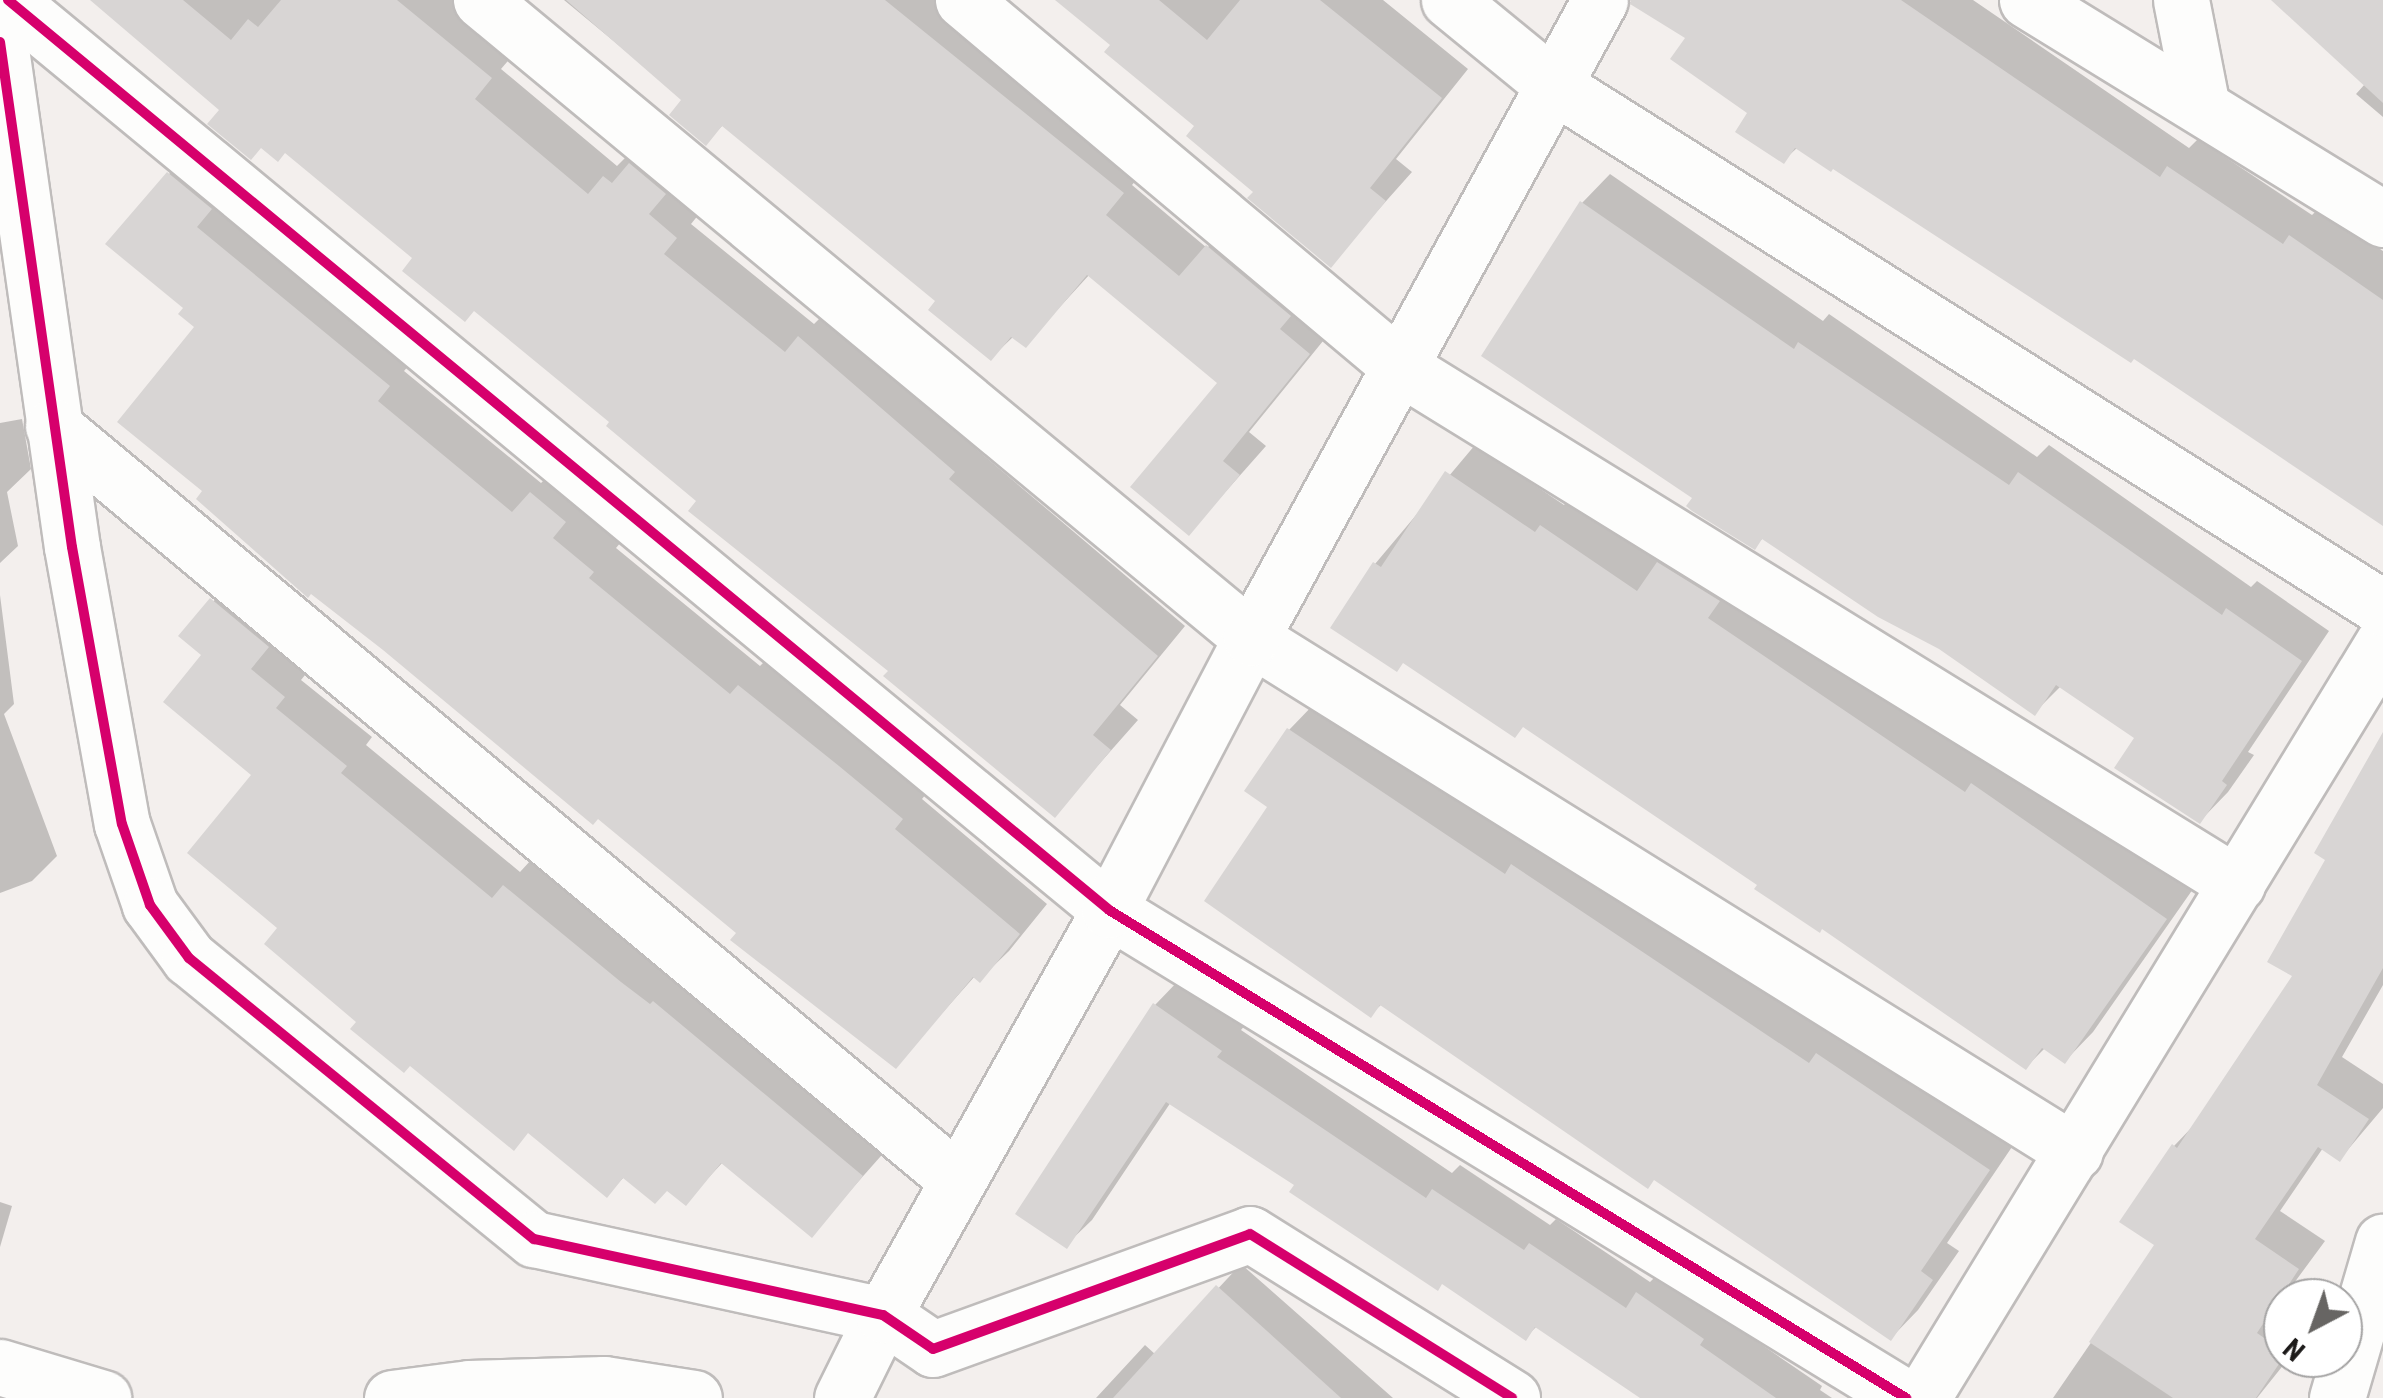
<!DOCTYPE html>
<html>
<head>
<meta charset="utf-8">
<style>
  body { margin:0 }
  #map { position:relative; width:2383px; height:1398px; overflow:hidden; background:#f3efed; font-family:"Roboto Condensed",sans-serif }
  div>[style] { position:absolute }
  .shadow>* { inset:0; background:#0003 }
  .building>* { inset:0; background:#d8d5d4 }
  .roads { filter:drop-shadow(2px 0 #bfbcbb) drop-shadow(-2px 0 #bfbcbb) drop-shadow(0 2px #bfbcbb) drop-shadow(0 -2px #bfbcbb) }
  .minor>* { height:55px; margin:-27.5px; padding:0 27.5px; transform-origin:27.5px; border-radius:27.5px; background:#fdfdfc }
  .tertiary>* { height:55px; margin:-27.5px; padding:0 27.5px; transform-origin:27.5px; border-radius:27.5px; background:#fdfdfc }
  .cycleway>* { height:10px; margin:-5px; padding:0 5px; transform-origin:5px; border-radius:5px; background:#d6006c }
  span { translate:-50% -50%; white-space:nowrap; text-align:center; line-height:1.15; -webkit-text-stroke:9px #fff; paint-order:stroke }
  .north { position:absolute; left:2263px; top:1278px; width:100px; height:100px; box-sizing:border-box; background:#fff; border:2px solid #a4a3a3; border-radius:50%; rotate:221deg; font-size:28px; font-weight:700; line-height:40px; text-align:center; color:#1c1a19 }
  .north::after { content:''; display:block; margin:auto; width:35px; height:45px; background:#676563; clip-path:polygon(50% 0,100% 100%,50% 72%,0 100%) }
</style>
</head>
<body>
<div id="map">
  <div class="shadow">
    <div style="clip-path:polygon(94px 0,460px 0,519px 48px,501px 69px,617px 166px,634px 149px,704px 208px,691px 224px,814px 324px,828px 310px,982px 442px,976px 449px,1185px 626px,1120px 705px,1138px 720px,1054px 815px,612px 422px,286px 151px,222px 109px)"></div>
    <div style="clip-path:polygon(564px 0,947px 0,1150px 164px,1132px 185px,1207px 248px,1236px 219px,1336px 325px,1249px 432px,1266px 446px,1189px 533px,1221px 382px,1090px 274px,1025px 345px,1014px 336px,991px 358px,939px 300px,724px 124px,706px 142px,685px 100px)"></div>
    <div style="clip-path:polygon(1059px 0,1383px 0,1468px 69px,1396px 159px,1412px 172px,1330px 264px,1198px 126px,1114px 44px)"></div>
    <div style="clip-path:polygon(1690px 0,1973px 0,2189px 148px,2198px 139px,2312px 215px,2319px 208px,2383px 251px,2383px 523px,2134px 356px,1833px 166px,1798px 147px,1783px 161px,1751px 112px,1689px 37px)"></div>
    <div style="clip-path:polygon(2275px 0,2383px 0,2383px 117px,2356px 94px,2365px 84px)"></div>
    <div style="clip-path:polygon(198px 145px,417px 356px,404px 371px,541px 483px,560px 465px,580px 508px,621px 542px,616px 548px,760px 666px,768px 658px,930px 789px,922px 799px,1047px 904px,1009px 951px,980px 979px,975px 976px,896px 1065px,206px 491px,197px 327px,187px 307px,169px 174px)"></div>
    <div style="clip-path:polygon(1610px 174px,1823px 321px,1829px 314px,2037px 457px,2049px 445px,2251px 587px,2257px 581px,2329px 631px,2248px 752px,2254px 755px,2228px 792px,2200px 821px,2138px 737px,2061px 686px,2035px 712px,1940px 647px,1764px 537px,1755px 546px,1695px 497px,1582px 203px)"></div>
    <div style="clip-path:polygon(22px 419px,31px 469px,7px 492px,18px 546px,0 563px,0 423px)"></div>
    <div style="clip-path:polygon(1475px 445px,1564px 505px,1570px 498px,2001px 756px,2193px 889px,2093px 1032px,2065px 1061px,2046px 1047px,2026px 1067px,1761px 884px,1375px 564px)"></div>
    <div style="clip-path:polygon(239px 573px,310px 669px,301px 680px,372px 737px,366px 745px,520px 872px,531px 860px,888px 1148px,811px 1235px,723px 1162px,685px 1203px,668px 1188px,625px 1176px,607px 1195px,530px 1131px,360px 1022px,281px 927px,254px 774px,205px 655px,182px 636px)"></div>
    <div style="clip-path:polygon(0 595px,14px 704px,4px 714px,57px 856px,32px 881px,0 893px)"></div>
    <div style="clip-path:polygon(1316px 702px,1533px 846px,1541px 838px,2016px 1141px,1947px 1243px,1959px 1251px,1918px 1310px,1891px 1338px,1655px 1178px,1382px 1004px,1371px 1014px,1270px 806px,1289px 730px)"></div>
    <div style="clip-path:polygon(2383px 755px,2383px 985px,2342px 1057px,2383px 1084px,2383px 1108px,2340px 1159px,2323px 1148px,2280px 1211px,2325px 1241px,2283px 1298px,2283px 1358px,2289px 1358px,2257px 1398px,2053px 1398px,2158px 1245px,2174px 1146px,2197px 1122px,2295px 975px)"></div>
    <div style="clip-path:polygon(1180px 979px,1246px 1024px,1241px 1030px,1452px 1173px,1460px 1165px,1550px 1225px,1556px 1219px,1650px 1282px,1664px 1268px,1728px 1312px,1724px 1319px,1822px 1386px,1820px 1390px,1832px 1398px,1644px 1398px,1538px 1325px,1525px 1338px,1171px 1102px,1092px 1220px,1066px 1245px,1155px 1005px)"></div>
    <div style="clip-path:polygon(0 1202px,12px 1206px,0 1247px)"></div>
    <div style="clip-path:polygon(1241px 1264px,1393px 1398px,1096px 1398px,1145px 1345px,1156px 1355px)"></div>
  </div>
  <div class="building">
    <div style="clip-path:polygon(90px 0,183px 0,231px 40px,248px 19px,258px 27px,281px 0,397px 0,492px 78px,475px 99px,588px 194px,603px 176px,612px 183px,629px 163px,666px 194px,649px 214px,677px 238px,664px 254px,785px 352px,798px 336px,955px 472px,949px 479px,1158px 656px,1093px 735px,1111px 750px,1055px 818px,883px 676px,888px 671px,688px 511px,696px 501px,606px 426px,609px 422px,474px 311px,465px 322px,402px 271px,412px 258px,285px 153px,278px 162px,261px 148px,251px 160px,207px 124px,219px 110px)"></div>
    <div style="clip-path:polygon(566px 0,885px 0,1124px 193px,1106px 215px,1179px 276px,1206px 245px,1291px 316px,1280px 329px,1310px 354px,1223px 461px,1240px 475px,1189px 536px,1130px 487px,1217px 383px,1087px 275px,1026px 348px,1011px 337px,991px 361px,928px 310px,935px 301px,722px 126px,706px 146px,669px 115px,681px 100px)"></div>
    <div style="clip-path:polygon(1055px 0,1159px 0,1207px 40px,1240px 0,1320px 0,1442px 98px,1370px 188px,1386px 201px,1331px 268px,1247px 198px,1253px 192px,1186px 136px,1194px 126px,1104px 52px,1110px 45px)"></div>
    <div style="clip-path:polygon(1631px 0,1901px 0,2160px 177px,2167px 166px,2283px 244px,2289px 235px,2383px 300px,2383px 526px,2134px 359px,2131px 363px,1833px 169px,1831px 172px,1795px 148px,1784px 164px,1735px 132px,1747px 113px,1670px 59px,1685px 38px,1630px 4px)"></div>
    <div style="clip-path:polygon(2271px 0,2383px 0,2383px 103px)"></div>
    <div style="clip-path:polygon(167px 172px,212px 209px,197px 227px,390px 386px,378px 401px,512px 512px,530px 492px,566px 522px,553px 538px,594px 572px,589px 578px,730px 694px,738px 685px,839px 766px,903px 819px,895px 829px,1020px 934px,980px 983px,973px 977px,896px 1069px,730px 940px,736px 933px,598px 819px,593px 825px,383px 650px,311px 594px,308px 598px,196px 499px,202px 491px,117px 422px,194px 327px,178px 314px,183px 308px,105px 244px)"></div>
    <div style="clip-path:polygon(1580px 201px,1794px 349px,1798px 342px,2009px 485px,2018px 472px,2222px 615px,2226px 608px,2302px 661px,2222px 781px,2227px 785px,2200px 824px,2114px 768px,2134px 738px,2056px 685px,2035px 716px,1939px 649px,1878px 617px,1762px 539px,1755px 550px,1692px 511px,1686px 506px,1692px 498px,1481px 356px)"></div>
    <div style="clip-path:polygon(1445px 471px,1535px 532px,1540px 525px,1637px 591px,1657px 562px,1720px 601px,1708px 618px,1965px 792px,1971px 783px,2167px 919px,2065px 1064px,2042px 1048px,2026px 1070px,1822px 929px,1820px 933px,1754px 889px,1757px 885px,1523px 727px,1515px 738px,1403px 663px,1397px 672px,1330px 628px,1373px 562px,1381px 567px)"></div>
    <div style="clip-path:polygon(210px 598px,269px 647px,251px 669px,285px 697px,276px 708px,347px 766px,341px 773px,492px 898px,503px 885px,621px 982px,650px 1004px,653px 1001px,863px 1176px,812px 1238px,721px 1163px,686px 1206px,667px 1191px,655px 1204px,623px 1178px,607px 1198px,528px 1133px,514px 1151px,410px 1066px,404px 1073px,350px 1029px,356px 1022px,264px 944px,277px 928px,187px 853px,251px 775px,163px 702px,201px 655px,178px 636px)"></div>
    <div style="clip-path:polygon(1287px 728px,1505px 874px,1511px 864px,1809px 1063px,1816px 1053px,1990px 1170px,1921px 1271px,1933px 1280px,1891px 1341px,1654px 1180px,1648px 1189px,1380px 1005px,1371px 1018px,1204px 901px,1267px 807px,1244px 791px)"></div>
    <div style="clip-path:polygon(2383px 732px,2383px 968px,2317px 1085px,2369px 1119px,2340px 1162px,2318px 1147px,2255px 1239px,2299px 1269px,2257px 1333px,2283px 1351px,2283px 1358px,2256px 1398px,2173px 1398px,2089px 1342px,2154px 1245px,2119px 1222px,2172px 1144px,2177px 1148px,2292px 976px,2267px 962px,2325px 860px,2314px 853px)"></div>
    <div style="clip-path:polygon(1153px 1003px,1222px 1051px,1217px 1057px,1426px 1198px,1432px 1189px,1524px 1250px,1529px 1243px,1626px 1308px,1636px 1292px,1704px 1339px,1700px 1345px,1776px 1398px,1640px 1398px,1535px 1327px,1526px 1341px,1442px 1284px,1438px 1291px,1289px 1192px,1294px 1185px,1166px 1102px,1067px 1249px,1015px 1214px)"></div>
    <div style="clip-path:polygon(1216px 1285px,1341px 1398px,1113px 1398px)"></div>
  </div>
  <div class="roads">
    <div class="minor">
      <div style="left:8px;top:0;width:1428px;rotate:39.57deg"></div>
      <div style="left:1109px;top:910px;width:935px;rotate:31.48deg"></div>
      <div style="left:481px;top:0;width:1000px;rotate:39.64deg"></div>
      <div style="left:1251px;top:638px;width:971px;rotate:31.96deg"></div>
      <div style="left:963px;top:0;width:571px;rotate:40.02deg"></div>
      <div style="left:1400px;top:367px;width:984px;rotate:31.7deg"></div>
      <div style="left:2027px;top:0;width:418px;rotate:31.6deg"></div>
      <div style="left:2181px;top:0;width:109px;rotate:78.9deg"></div>
      <div style="left:0;top:42px;width:510px;rotate:81.89deg"></div>
      <div style="left:72px;top:547px;width:281px;rotate:79.8deg"></div>
      <div style="left:122px;top:824px;width:86px;rotate:70.9deg"></div>
      <div style="left:150px;top:905px;width:66px;rotate:53.7deg"></div>
      <div style="left:189px;top:958px;width:445px;rotate:39.2deg"></div>
      <div style="left:534px;top:1239px;width:357px;rotate:12.3deg"></div>
      <div style="left:883px;top:1315px;width:60px;rotate:34.2deg"></div>
      <div style="left:933px;top:1349px;width:337px;rotate:-19.9deg"></div>
      <div style="left:1250px;top:1234px;width:309px;rotate:32deg"></div>
      <div style="left:53px;top:426px;width:1176px;rotate:39.82deg"></div>
      <div style="left:0;top:1367px;width:108px;rotate:16.8deg"></div>
      <div style="left:392px;top:1398px;width:78px;rotate:-7.4deg"></div>
      <div style="left:469px;top:1388px;width:135px;rotate:-1.7deg"></div>
      <div style="left:604px;top:1384px;width:91px;rotate:8.8deg"></div>
      <div style="left:1922px;top:1398px;width:885px;rotate:-58.59deg"></div>
    </div>
    <div class="tertiary">
      <div style="left:1449px;top:0;width:134px;rotate:39.3deg"></div>
      <div style="left:1553px;top:85px;width:981px;rotate:32.22deg"></div>
      <div style="left:842px;top:1398px;width:93px;rotate:-63.7deg"></div>
      <div style="left:883px;top:1315px;width:464px;rotate:-60.8deg"></div>
      <div style="left:1109px;top:910px;width:307px;rotate:-62.4deg"></div>
      <div style="left:1251px;top:638px;width:727px;rotate:-61.32deg"></div>
      <div style="left:2337px;top:1398px;width:163px;rotate:-73.6deg"></div>
    </div>
  </div>
  <div class="cycleway">
    <div style="left:8px;top:0;width:1428px;rotate:39.57deg"></div>
    <div style="left:1109px;top:910px;width:935px;rotate:31.48deg"></div>
    <div style="left:0;top:42px;width:510px;rotate:81.89deg"></div>
    <div style="left:72px;top:547px;width:281px;rotate:79.8deg"></div>
    <div style="left:122px;top:824px;width:86px;rotate:70.9deg"></div>
    <div style="left:150px;top:905px;width:66px;rotate:53.7deg"></div>
    <div style="left:189px;top:958px;width:445px;rotate:39.2deg"></div>
    <div style="left:534px;top:1239px;width:357px;rotate:12.3deg"></div>
    <div style="left:883px;top:1315px;width:60px;rotate:34.2deg"></div>
    <div style="left:933px;top:1349px;width:337px;rotate:-19.9deg"></div>
    <div style="left:1250px;top:1234px;width:309px;rotate:32deg"></div>
  </div>
  <div class="north">N</div>
</div>
</body>
</html>
